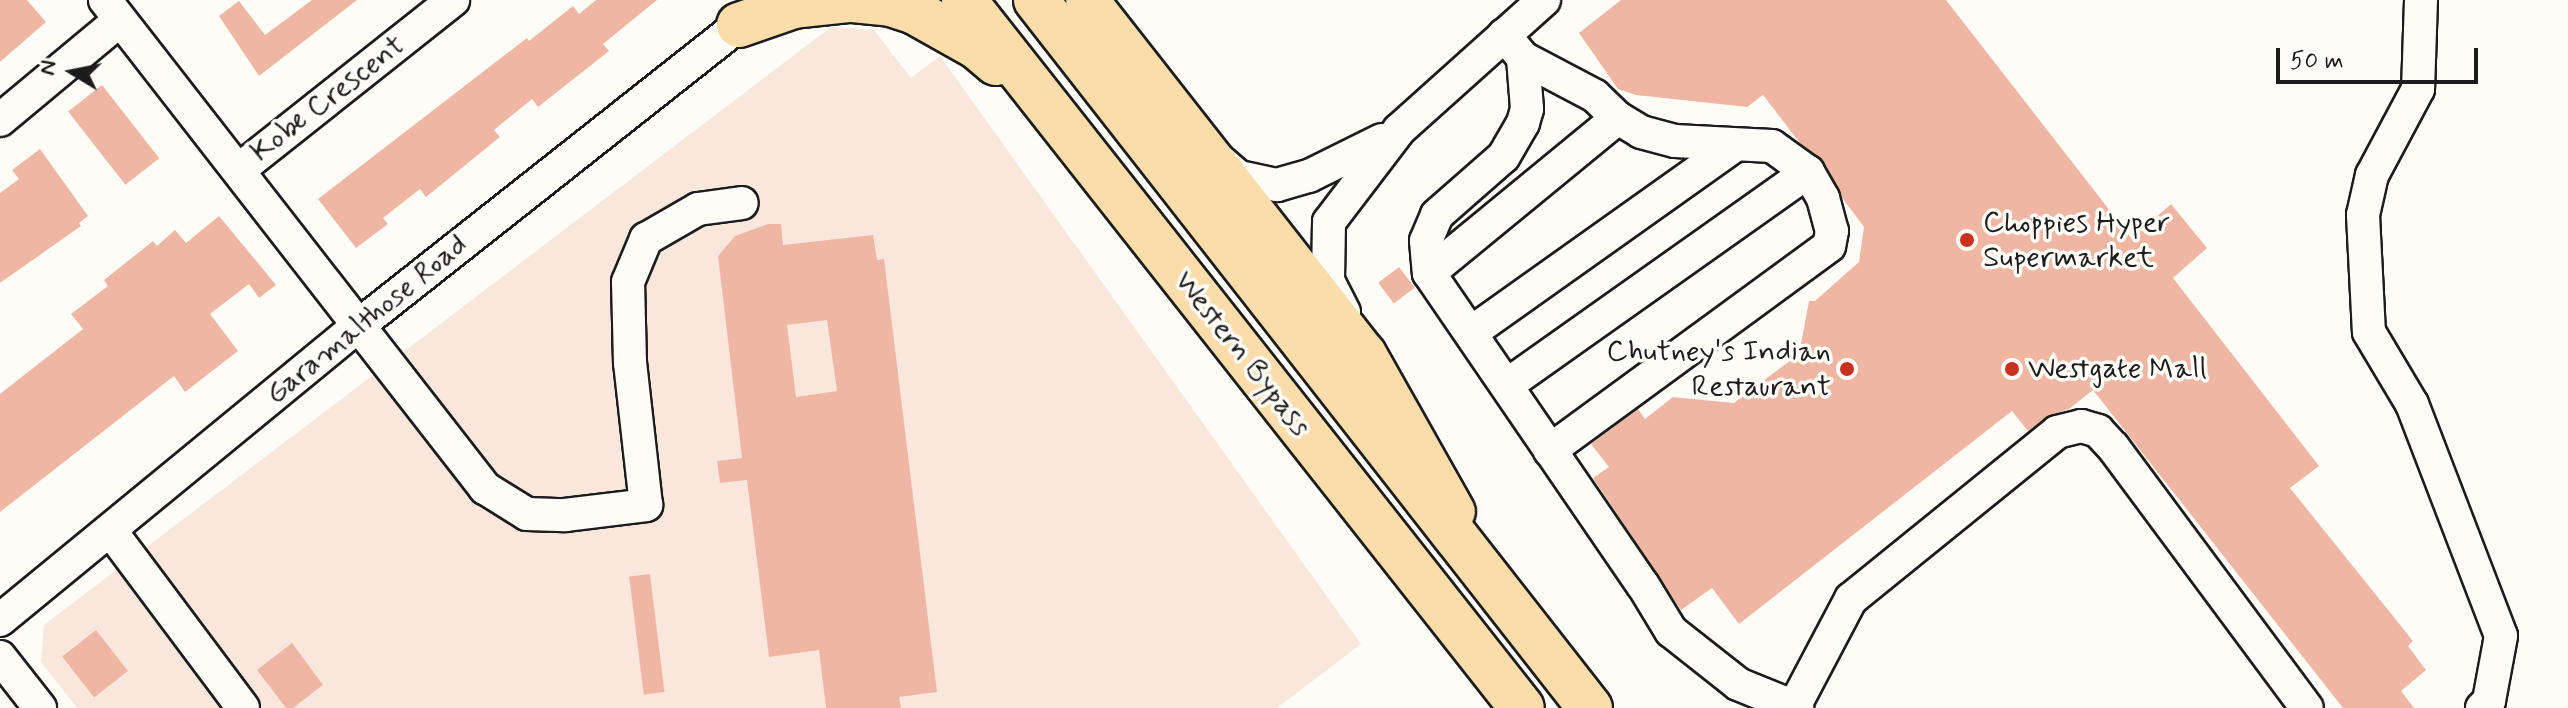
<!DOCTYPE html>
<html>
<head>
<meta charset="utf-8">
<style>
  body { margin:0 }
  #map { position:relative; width:2568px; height:708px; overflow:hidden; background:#fdfcf7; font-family:Mynerve,sans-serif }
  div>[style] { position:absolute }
  .built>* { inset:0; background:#f9e7de }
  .building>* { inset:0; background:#efb7a3; transform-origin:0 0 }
  .roads { filter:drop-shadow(2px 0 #1c1c1c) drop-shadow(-2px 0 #1c1c1c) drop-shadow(0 2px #1c1c1c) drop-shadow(0 -2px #1c1c1c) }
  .minor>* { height:32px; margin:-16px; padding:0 16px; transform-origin:16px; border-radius:16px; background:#fdfcf7 }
  .major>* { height:42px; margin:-21px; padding:0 21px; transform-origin:21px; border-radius:21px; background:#fbddab }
  .highway>* { height:44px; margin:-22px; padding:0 22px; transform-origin:22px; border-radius:22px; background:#fbddab }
  .dots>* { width:22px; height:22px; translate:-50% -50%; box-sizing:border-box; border:4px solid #fdfcf7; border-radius:50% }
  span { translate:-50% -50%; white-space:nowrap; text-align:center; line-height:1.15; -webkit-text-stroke:7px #fdfcf7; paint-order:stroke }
  .street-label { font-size:30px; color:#1c1c1c }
  .poi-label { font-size:30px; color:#1c1c1c }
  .left { translate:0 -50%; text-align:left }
  .right { translate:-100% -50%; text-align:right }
  .north { position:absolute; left:32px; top:32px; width:80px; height:80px; -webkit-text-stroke:6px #fdfcf7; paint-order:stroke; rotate:280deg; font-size:22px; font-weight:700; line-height:32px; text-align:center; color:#1c1c1c }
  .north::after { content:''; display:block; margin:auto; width:28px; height:36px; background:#1c1c1c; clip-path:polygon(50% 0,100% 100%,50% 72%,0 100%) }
  .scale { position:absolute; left:2276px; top:48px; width:202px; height:36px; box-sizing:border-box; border:4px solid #1c1c1c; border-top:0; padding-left:10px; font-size:24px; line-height:28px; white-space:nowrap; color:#1c1c1c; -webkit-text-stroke:6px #fdfcf7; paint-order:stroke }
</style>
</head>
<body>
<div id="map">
  <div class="built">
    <div style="clip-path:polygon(831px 27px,874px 30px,911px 78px,940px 56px,1361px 644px,1277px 708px,77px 708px,41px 662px,44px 625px)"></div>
  </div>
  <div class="building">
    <div style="clip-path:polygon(0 0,27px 0,46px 22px,0 62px)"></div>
    <div style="clip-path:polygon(312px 0,357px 0,259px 76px,219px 16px,239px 1px,265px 35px)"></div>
    <div style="clip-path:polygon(596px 0,657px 0,603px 44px,609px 51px,538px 107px,532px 99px,494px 130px,500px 137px,426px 197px,420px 189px,383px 218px,388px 224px,356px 248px,318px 199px,527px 38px,529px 41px,573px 6px,579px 14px)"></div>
    <div style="clip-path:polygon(1621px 0,1946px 0,2132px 239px,2171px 204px,2207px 248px,2173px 278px,2319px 466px,2290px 488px,2413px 641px,2408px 646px,2426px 670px,2401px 691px,2414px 708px,2343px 708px,2093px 390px,2069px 409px,2046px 417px,2028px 431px,2012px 411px,1739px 624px,1712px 588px,1681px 610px,1593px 478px,1609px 467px,1591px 444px,1638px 409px,1645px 419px,1673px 397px,1734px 403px,1799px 354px,1809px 301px,1815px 301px,1859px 262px,1864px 227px,1843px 199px,1823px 160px,1800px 143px,1763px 95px,1747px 107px,1636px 95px,1618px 89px,1579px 33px)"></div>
    <div style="left:102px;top:85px;width:93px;height:43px;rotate:52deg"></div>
    <div style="clip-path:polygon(40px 149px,88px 216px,79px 223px,81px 226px,0 283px,0 193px,19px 179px,12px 170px)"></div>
    <div style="clip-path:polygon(219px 216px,276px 285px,259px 298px,249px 284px,210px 314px,238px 351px,185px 392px,174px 376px,0 512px,0 394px,83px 329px,71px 314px,108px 286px,104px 280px,153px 241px,157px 246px,175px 230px,186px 243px)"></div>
    <div style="clip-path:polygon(evenodd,768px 224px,781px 224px,783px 245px,873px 235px,877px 260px,884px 259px,937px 692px,899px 697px,901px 708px,826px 708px,819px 650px,769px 657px,747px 480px,720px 483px,717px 461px,742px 458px,718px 256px,735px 236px,768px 224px,827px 320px,837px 391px,796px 397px,787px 325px,827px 320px)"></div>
    <div style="left:1399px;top:267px;width:26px;height:26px;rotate:53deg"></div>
    <div style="left:650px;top:574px;width:119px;height:21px;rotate:83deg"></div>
    <div style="left:96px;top:630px;width:52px;height:43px;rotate:52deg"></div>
    <div style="clip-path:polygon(292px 643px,323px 685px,293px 708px,286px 708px,257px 670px)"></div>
  </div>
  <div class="roads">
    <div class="minor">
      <div style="left:105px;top:0;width:619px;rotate:52.09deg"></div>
      <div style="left:485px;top:488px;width:49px;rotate:31.8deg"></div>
      <div style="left:527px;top:514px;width:38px;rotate:2deg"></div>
      <div style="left:565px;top:515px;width:82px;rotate:-7deg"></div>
      <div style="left:646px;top:505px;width:143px;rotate:-96.4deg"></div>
      <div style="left:630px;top:363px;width:81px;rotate:-91.4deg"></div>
      <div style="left:628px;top:282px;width:47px;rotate:-67.3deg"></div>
      <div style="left:646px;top:239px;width:60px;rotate:-30deg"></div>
      <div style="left:698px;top:209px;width:44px;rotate:-7.8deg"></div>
      <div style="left:2421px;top:0;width:89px;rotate:91.9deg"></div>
      <div style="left:2418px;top:89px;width:98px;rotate:118.1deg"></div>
      <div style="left:2372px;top:175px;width:41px;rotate:102.7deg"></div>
      <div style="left:2363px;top:215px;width:117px;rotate:87.1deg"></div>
      <div style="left:2369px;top:332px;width:84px;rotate:59.2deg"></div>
      <div style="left:2412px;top:404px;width:248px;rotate:69deg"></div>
      <div style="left:2501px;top:636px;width:66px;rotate:100.5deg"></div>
      <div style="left:2489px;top:701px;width:10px;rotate:135deg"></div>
      <div style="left:1504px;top:35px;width:30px;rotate:50deg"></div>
      <div style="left:1523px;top:58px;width:81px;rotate:27.8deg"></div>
      <div style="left:1595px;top:96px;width:32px;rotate:44deg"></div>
      <div style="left:1618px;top:118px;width:27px;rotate:31deg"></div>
      <div style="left:1641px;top:132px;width:35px;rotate:15deg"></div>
      <div style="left:1675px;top:141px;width:97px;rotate:3deg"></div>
      <div style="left:1772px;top:146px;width:44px;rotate:35.8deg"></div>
      <div style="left:1808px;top:172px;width:30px;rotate:60deg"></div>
      <div style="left:1823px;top:198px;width:34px;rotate:75deg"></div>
      <div style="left:1832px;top:231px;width:15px;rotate:101deg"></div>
      <div style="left:1829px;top:246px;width:346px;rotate:143.8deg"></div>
      <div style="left:1523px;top:58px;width:51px;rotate:85.5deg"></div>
      <div style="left:1527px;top:109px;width:15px;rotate:106deg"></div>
      <div style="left:1523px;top:123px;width:39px;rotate:120deg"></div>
      <div style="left:1503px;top:157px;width:88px;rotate:138.7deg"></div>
      <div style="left:1437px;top:215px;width:28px;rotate:113deg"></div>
      <div style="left:1426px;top:241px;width:32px;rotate:85deg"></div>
      <div style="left:1429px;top:273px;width:378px;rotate:55.6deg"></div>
      <div style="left:1643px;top:585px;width:54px;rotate:58.7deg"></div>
      <div style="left:1671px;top:631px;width:85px;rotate:38.3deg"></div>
      <div style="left:1738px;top:684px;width:64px;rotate:22.1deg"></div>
      <div style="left:0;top:120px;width:156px;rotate:-39.8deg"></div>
      <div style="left:1218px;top:159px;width:28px;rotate:41deg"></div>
      <div style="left:1239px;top:177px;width:39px;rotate:12deg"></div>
      <div style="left:1277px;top:185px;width:33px;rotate:-16deg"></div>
      <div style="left:1309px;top:176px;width:81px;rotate:-26.3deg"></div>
      <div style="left:240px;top:169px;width:272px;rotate:-38.4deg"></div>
      <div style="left:1429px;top:273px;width:244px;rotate:-39.4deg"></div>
      <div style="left:1344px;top:312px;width:36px;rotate:-117deg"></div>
      <div style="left:1328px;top:280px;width:58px;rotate:-89deg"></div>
      <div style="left:1329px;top:222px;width:116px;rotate:-52.7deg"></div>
      <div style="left:1399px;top:130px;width:195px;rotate:-41.9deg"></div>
      <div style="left:1472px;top:332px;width:323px;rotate:-35.4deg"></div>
      <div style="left:1507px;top:385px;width:369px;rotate:-35.3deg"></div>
      <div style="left:110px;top:530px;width:222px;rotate:53.2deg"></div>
      <div style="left:0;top:620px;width:463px;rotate:-39.4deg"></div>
      <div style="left:358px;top:326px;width:486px;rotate:-38.3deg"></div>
      <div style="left:0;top:657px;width:65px;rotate:51.9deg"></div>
      <div style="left:1795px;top:705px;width:120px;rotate:-62.2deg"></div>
      <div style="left:1851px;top:599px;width:265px;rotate:-39deg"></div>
      <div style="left:2057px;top:432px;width:25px;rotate:-14deg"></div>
      <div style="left:2081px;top:426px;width:18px;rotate:16deg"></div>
      <div style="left:2098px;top:431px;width:22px;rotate:47deg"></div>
      <div style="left:2113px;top:447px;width:325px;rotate:53.4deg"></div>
    </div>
    <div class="major">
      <div style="left:1087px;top:0;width:450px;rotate:51.9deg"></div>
      <div style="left:1365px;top:354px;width:181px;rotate:60.6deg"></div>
    </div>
    <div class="highway">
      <div style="left:853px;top:0;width:38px;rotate:6deg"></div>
      <div style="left:891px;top:4px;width:25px;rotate:18deg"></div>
      <div style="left:915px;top:12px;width:71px;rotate:29.4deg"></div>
      <div style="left:977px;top:47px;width:25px;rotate:40deg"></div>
      <div style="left:964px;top:0;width:901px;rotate:51.76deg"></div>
      <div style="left:1036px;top:0;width:899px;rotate:51.96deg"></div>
      <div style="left:739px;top:25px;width:58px;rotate:-19.1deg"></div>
      <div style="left:794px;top:6px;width:54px;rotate:-6.3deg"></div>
    </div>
  </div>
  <div class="dots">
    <div style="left:1967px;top:240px;background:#c8321e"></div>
    <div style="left:1847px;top:369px;background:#c8321e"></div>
    <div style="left:2012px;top:369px;background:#c8321e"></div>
  </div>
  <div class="street-label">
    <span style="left:328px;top:99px;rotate:-38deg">Kobe Crescent</span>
    <span style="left:367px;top:320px;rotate:-39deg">Garamalthose Road</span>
    <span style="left:1242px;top:354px;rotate:52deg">Western Bypass</span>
  </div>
  <div class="poi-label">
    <span class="left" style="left:1983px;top:240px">Choppies Hyper<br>Supermarket</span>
    <span class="right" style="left:1831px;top:369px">Chutney's Indian<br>Restaurant</span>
    <span class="left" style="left:2028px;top:369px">Westgate Mall</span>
  </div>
  <div class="north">N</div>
  <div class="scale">50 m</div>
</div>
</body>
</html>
